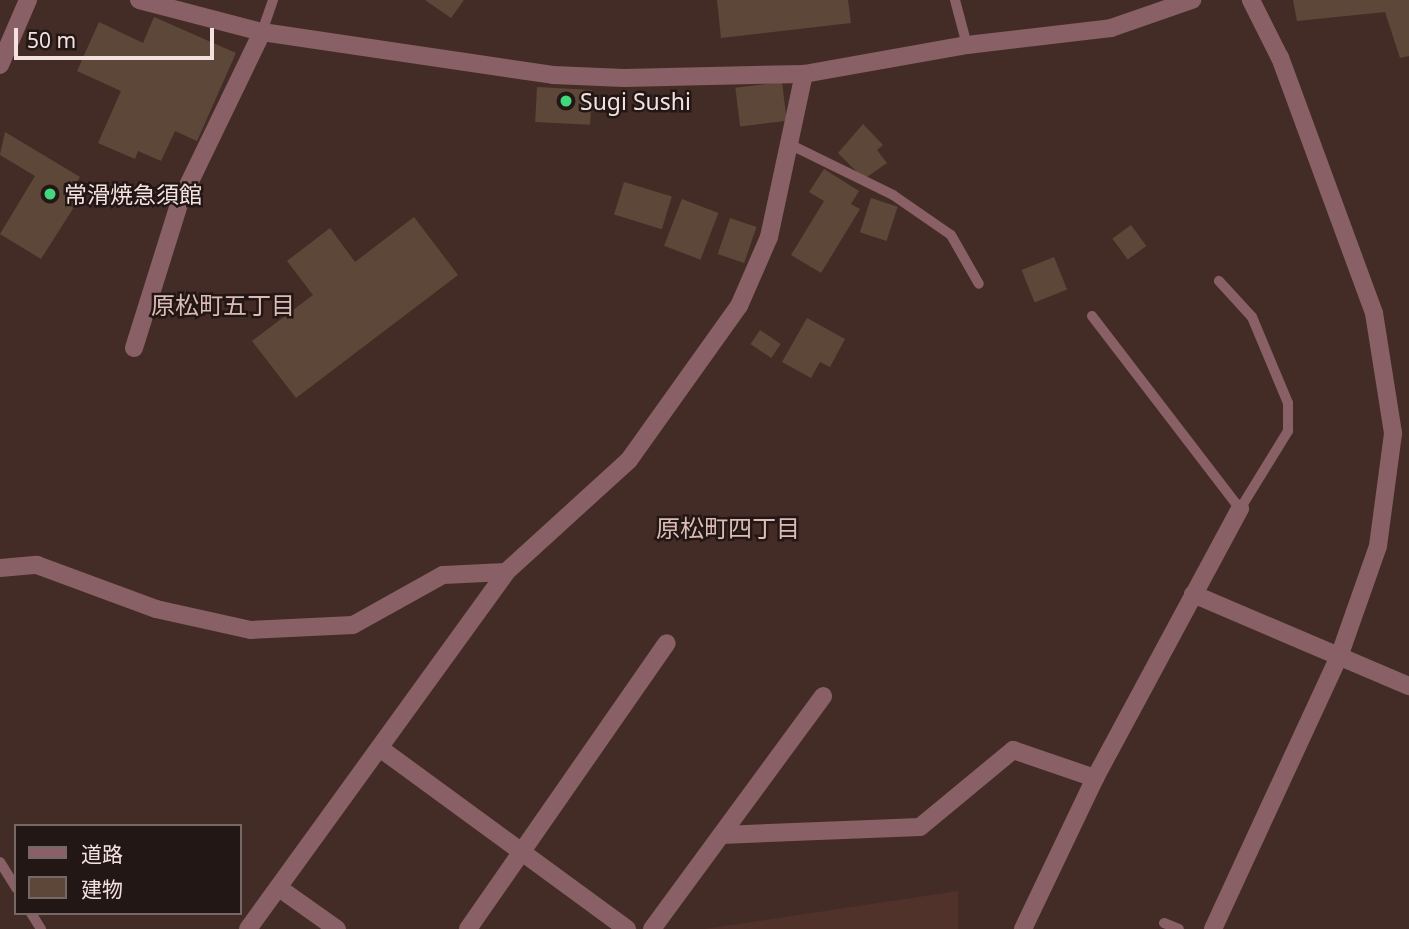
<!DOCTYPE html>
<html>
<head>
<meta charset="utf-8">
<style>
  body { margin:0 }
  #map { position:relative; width:1409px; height:929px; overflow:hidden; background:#442c26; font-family:"Noto Sans","Noto Sans JP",sans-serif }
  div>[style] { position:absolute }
  .built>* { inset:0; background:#51322b }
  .building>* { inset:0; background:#5d4738; transform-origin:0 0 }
  .service>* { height:10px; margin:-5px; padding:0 5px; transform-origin:5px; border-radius:5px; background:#886066 }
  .minor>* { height:18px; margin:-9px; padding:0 9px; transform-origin:9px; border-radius:9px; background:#886066 }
  .tertiary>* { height:18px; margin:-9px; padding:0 9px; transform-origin:9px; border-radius:9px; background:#886066 }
  .dots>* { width:19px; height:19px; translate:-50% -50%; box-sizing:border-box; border:4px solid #231715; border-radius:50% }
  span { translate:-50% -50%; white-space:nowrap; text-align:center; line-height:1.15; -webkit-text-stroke:5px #231715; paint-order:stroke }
  .poi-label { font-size:23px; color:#f3e2df }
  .left { translate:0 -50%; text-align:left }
  .neighbourhood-label { font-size:24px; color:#dbbbb4 }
  .legend { position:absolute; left:14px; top:824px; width:228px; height:91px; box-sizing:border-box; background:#231715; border:2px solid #766866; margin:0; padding:9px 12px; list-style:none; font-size:21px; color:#f3e2df }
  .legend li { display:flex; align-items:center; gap:14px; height:35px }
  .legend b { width:35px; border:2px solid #766866 }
  .scale { position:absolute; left:14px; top:28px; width:200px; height:32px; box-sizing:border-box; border:4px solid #f3e2df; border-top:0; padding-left:9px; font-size:21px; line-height:24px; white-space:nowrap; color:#f3e2df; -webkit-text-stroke:5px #231715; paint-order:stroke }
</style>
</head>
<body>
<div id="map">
  <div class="built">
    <div style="clip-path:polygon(958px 891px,958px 929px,705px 929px)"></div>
  </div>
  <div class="building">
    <div style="clip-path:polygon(425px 0,464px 0,451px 18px)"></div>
    <div style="clip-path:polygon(717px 0,848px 0,851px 23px,721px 38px)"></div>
    <div style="clip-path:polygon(1293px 0,1409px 0,1409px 56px,1400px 58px,1385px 12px,1297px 21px)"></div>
    <div style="clip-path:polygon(154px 17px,236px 53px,197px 141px,175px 131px,161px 161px,138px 151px,135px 159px,98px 143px,121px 91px,77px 71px,99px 22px,143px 43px)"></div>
    <div style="left:782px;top:82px;width:39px;height:47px;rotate:83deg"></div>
    <div style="left:537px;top:87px;width:55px;height:35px;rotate:3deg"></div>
    <div style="clip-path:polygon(863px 124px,883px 145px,877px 150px,887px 163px,864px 179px,838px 153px)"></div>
    <div style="clip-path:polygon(5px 132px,80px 177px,71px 191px,81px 196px,41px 259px,0 234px,35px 176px,0 155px)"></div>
    <div style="clip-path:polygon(824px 169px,859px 191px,851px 204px,860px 209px,821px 273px,791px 255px,824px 201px,809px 192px)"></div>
    <div style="left:624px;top:182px;width:50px;height:34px;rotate:17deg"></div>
    <div style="left:871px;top:198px;width:28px;height:36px;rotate:18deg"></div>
    <div style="left:682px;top:199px;width:39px;height:50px;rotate:21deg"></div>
    <div style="clip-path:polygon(414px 217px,458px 275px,296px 398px,252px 341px,313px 295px,287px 261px,330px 228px,355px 262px)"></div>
    <div style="left:730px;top:218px;width:28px;height:38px;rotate:19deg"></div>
    <div style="left:1131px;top:225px;width:26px;height:23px;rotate:54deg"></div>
    <div style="left:1054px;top:257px;width:35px;height:35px;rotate:68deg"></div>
    <div style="clip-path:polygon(807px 318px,845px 339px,830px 367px,820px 362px,811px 378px,782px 362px)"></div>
    <div style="left:760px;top:330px;width:25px;height:17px;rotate:34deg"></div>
  </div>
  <div class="service">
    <div style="left:955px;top:0;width:47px;rotate:75.1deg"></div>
    <div style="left:262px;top:32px;width:34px;rotate:-71deg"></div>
    <div style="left:789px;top:144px;width:116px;rotate:26.1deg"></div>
    <div style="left:893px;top:195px;width:70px;rotate:34.6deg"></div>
    <div style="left:951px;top:235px;width:56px;rotate:60.3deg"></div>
    <div style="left:1092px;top:316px;width:243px;rotate:52.5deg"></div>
    <div style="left:1240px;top:509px;width:92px;rotate:-58.4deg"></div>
    <div style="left:1288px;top:431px;width:28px;rotate:-90deg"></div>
    <div style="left:1288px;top:403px;width:93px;rotate:-112.7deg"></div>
    <div style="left:1252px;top:317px;width:49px;rotate:-132.5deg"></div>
    <div style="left:0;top:862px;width:31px;rotate:58deg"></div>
    <div style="left:31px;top:913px;width:19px;rotate:58deg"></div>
    <div style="left:1164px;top:923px;width:16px;rotate:22deg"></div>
  </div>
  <div class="minor">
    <div style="left:134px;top:348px;width:151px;rotate:-72.6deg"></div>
    <div style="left:179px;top:204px;width:191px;rotate:-64.2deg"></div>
    <div style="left:0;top:568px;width:37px;rotate:-5deg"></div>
    <div style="left:37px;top:565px;width:127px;rotate:20.3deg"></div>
    <div style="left:156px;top:609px;width:97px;rotate:12.5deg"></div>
    <div style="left:251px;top:630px;width:102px;rotate:-2.8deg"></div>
    <div style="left:353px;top:625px;width:103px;rotate:-29.1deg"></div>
    <div style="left:443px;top:575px;width:63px;rotate:-2.7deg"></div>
    <div style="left:1193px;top:594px;width:235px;rotate:23.1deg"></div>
    <div style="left:381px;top:749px;width:305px;rotate:36.2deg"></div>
    <div style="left:721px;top:835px;width:199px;rotate:-2.3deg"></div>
    <div style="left:920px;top:827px;width:121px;rotate:-39.6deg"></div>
    <div style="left:1013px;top:750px;width:87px;rotate:18.9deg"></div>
    <div style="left:279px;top:888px;width:71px;rotate:35.3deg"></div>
    <div style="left:468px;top:929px;width:348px;rotate:-55.2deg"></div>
    <div style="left:652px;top:929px;width:289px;rotate:-53.7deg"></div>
    <div style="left:1023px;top:929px;width:167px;rotate:-64.5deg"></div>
    <div style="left:1095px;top:778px;width:306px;rotate:-61.7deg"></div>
  </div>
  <div class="tertiary">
    <div style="left:139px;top:0;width:127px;rotate:14.6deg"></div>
    <div style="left:262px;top:32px;width:294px;rotate:8.4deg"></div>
    <div style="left:553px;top:75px;width:71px;rotate:2.4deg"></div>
    <div style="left:624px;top:78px;width:180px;rotate:-1.3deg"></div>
    <div style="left:804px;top:74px;width:166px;rotate:-10.1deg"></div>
    <div style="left:967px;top:45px;width:145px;rotate:-6.7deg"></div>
    <div style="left:1111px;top:28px;width:86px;rotate:-19.1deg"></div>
    <div style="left:0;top:65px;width:71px;rotate:-66.7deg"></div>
    <div style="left:248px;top:929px;width:440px;rotate:-54.1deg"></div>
    <div style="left:506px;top:572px;width:166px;rotate:-42.3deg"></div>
    <div style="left:629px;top:460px;width:189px;rotate:-54.5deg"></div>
    <div style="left:739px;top:306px;width:75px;rotate:-66.5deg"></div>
    <div style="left:769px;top:237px;width:167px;rotate:-77.9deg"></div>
    <div style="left:1213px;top:929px;width:303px;rotate:-65.2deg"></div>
    <div style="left:1340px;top:654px;width:114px;rotate:-70.6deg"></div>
    <div style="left:1378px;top:546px;width:114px;rotate:-82.4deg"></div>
    <div style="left:1393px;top:433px;width:121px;rotate:-99deg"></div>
    <div style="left:1374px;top:313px;width:272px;rotate:-110.2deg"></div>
    <div style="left:1280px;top:58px;width:65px;rotate:-116.6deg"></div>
  </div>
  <div class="dots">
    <div style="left:566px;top:101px;background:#42d77c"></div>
    <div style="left:50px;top:194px;background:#42d77c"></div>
  </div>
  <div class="poi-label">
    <span class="left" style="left:580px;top:101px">Sugi Sushi</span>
    <span class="left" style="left:64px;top:194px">常滑焼急須館</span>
  </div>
  <div class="neighbourhood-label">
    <span style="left:223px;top:305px">原松町五丁目</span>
    <span style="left:728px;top:528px">原松町四丁目</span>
  </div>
  <ul class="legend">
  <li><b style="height:9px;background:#886066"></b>道路</li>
  <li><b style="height:19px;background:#5d4738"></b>建物</li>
  </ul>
  <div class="scale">50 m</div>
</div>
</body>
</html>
